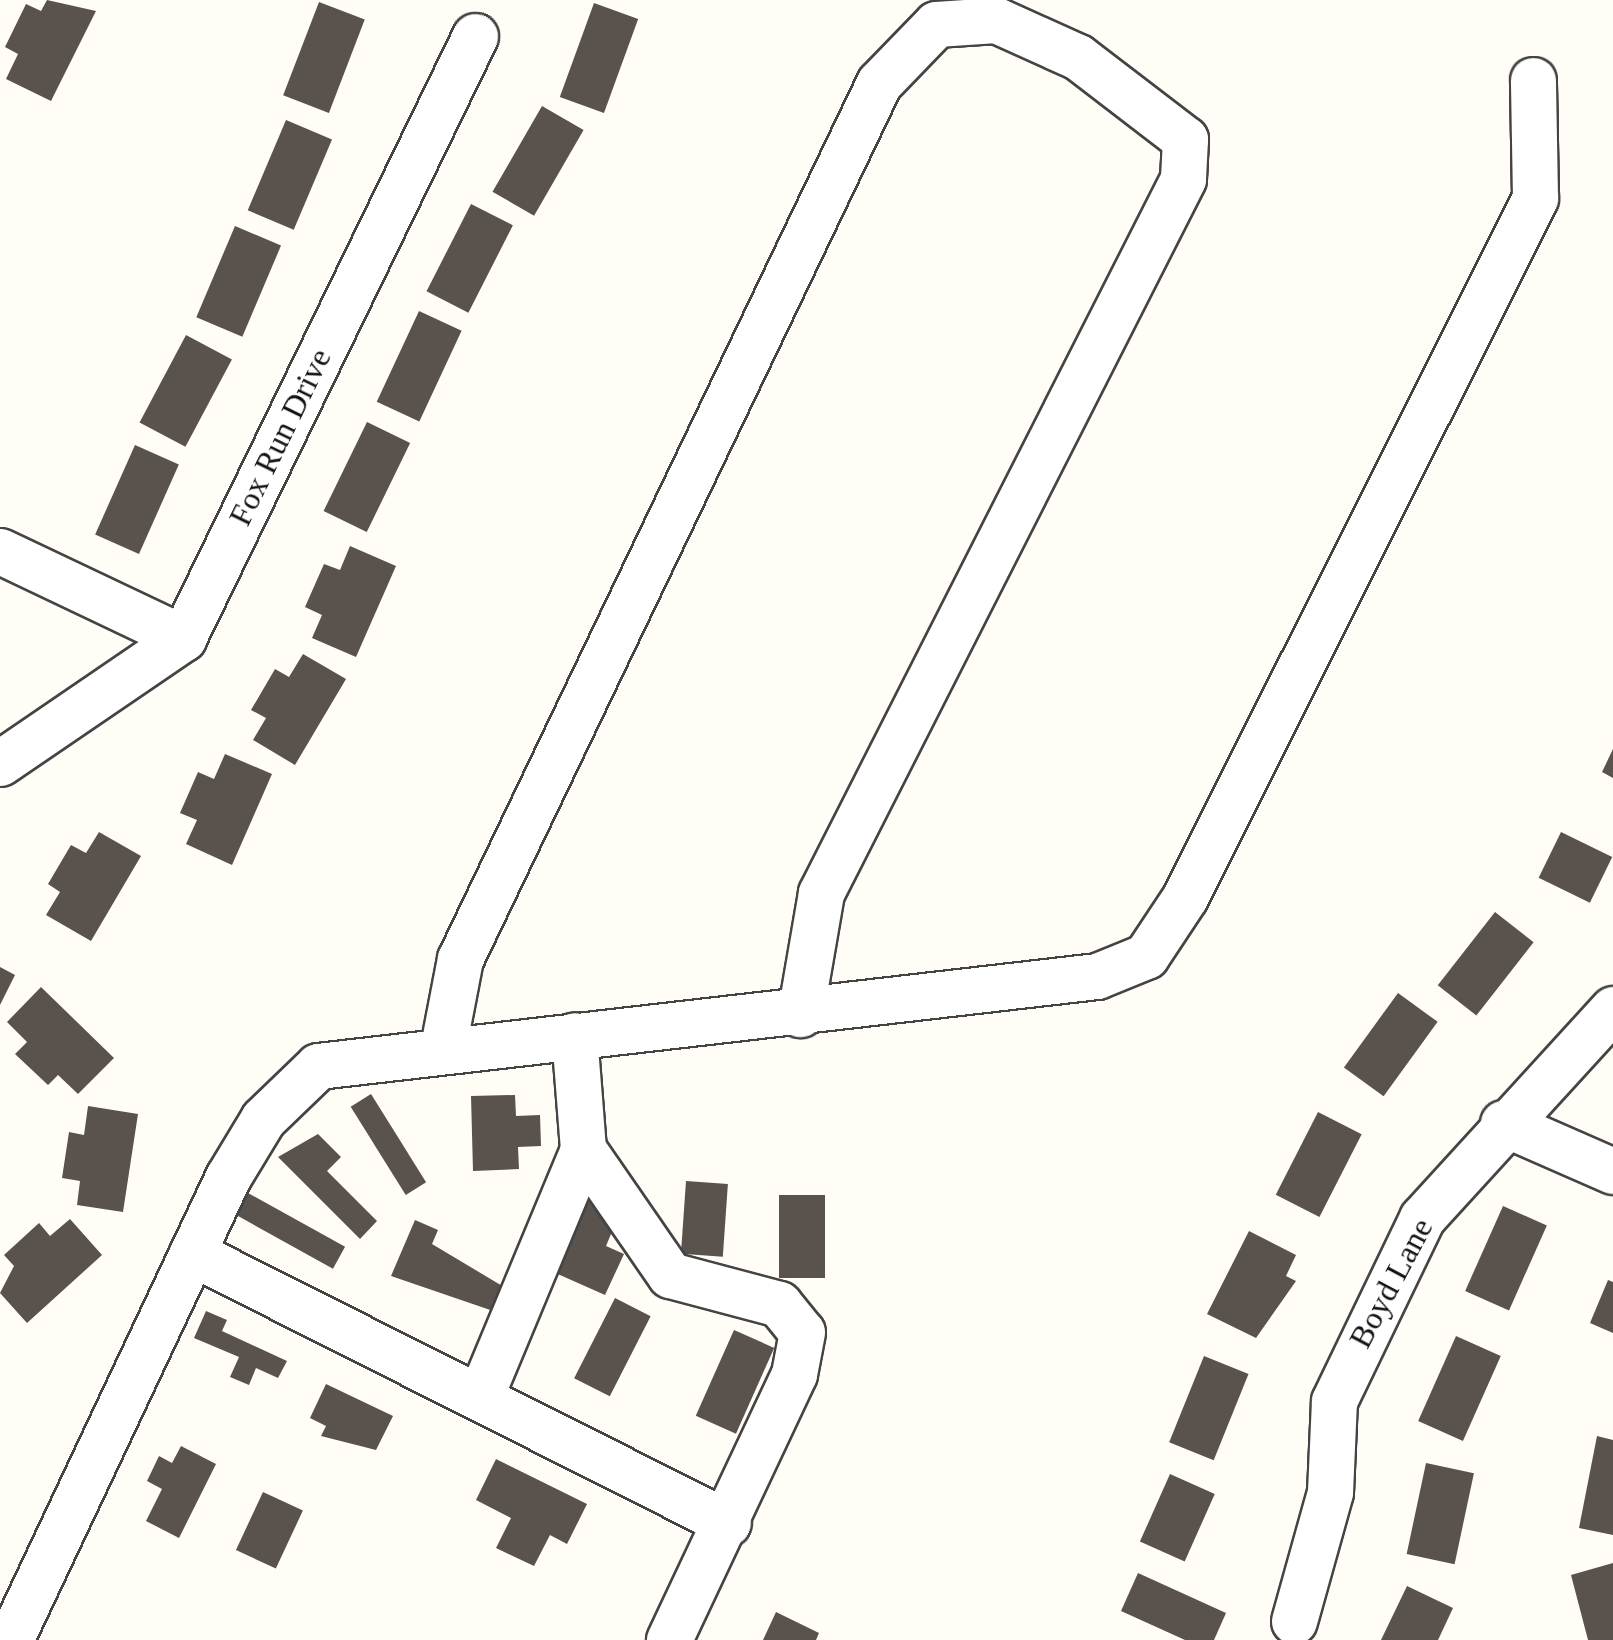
<!DOCTYPE html>
<html>
<head>
<meta charset="utf-8">
<style>
  body { margin:0 }
  #map { position:relative; width:1613px; height:1640px; overflow:hidden; background:#fffdf5; font-family:Georgia,serif }
  div>[style] { position:absolute }
  .building>* { inset:0; background:#5a524d; transform-origin:0 0 }
  .roads { filter:drop-shadow(2px 0 #444) drop-shadow(-2px 0 #444) drop-shadow(0 2px #444) drop-shadow(0 -2px #444) }
  .minor>* { height:45px; margin:-22.5px; padding:0 22.5px; transform-origin:22.5px; border-radius:22.5px; background:#fff }
  span { translate:-50% -50%; white-space:nowrap; text-align:center; line-height:1.15; -webkit-text-stroke:10px #fff; paint-order:stroke }
  .street-label { font-size:32px; color:#111 }
</style>
</head>
<body>
<div id="map">
  <div class="building">
    <div style="clip-path:polygon(47px 0,96px 11px,51px 101px,6px 79px,18px 54px,5px 47px,26px 4px,41px 11px)"></div>
    <div style="left:319px;top:2px;width:49px;height:100px;rotate:21deg"></div>
    <div style="left:594px;top:3px;width:47px;height:100px;rotate:20deg"></div>
    <div style="left:542px;top:106px;width:48px;height:99px;rotate:30deg"></div>
    <div style="left:286px;top:120px;width:50px;height:98px;rotate:23deg"></div>
    <div style="left:471px;top:204px;width:47px;height:98px;rotate:27deg"></div>
    <div style="left:235px;top:226px;width:50px;height:99px;rotate:23deg"></div>
    <div style="left:419px;top:311px;width:47px;height:100px;rotate:25deg"></div>
    <div style="left:186px;top:335px;width:52px;height:99px;rotate:28deg"></div>
    <div style="left:367px;top:422px;width:48px;height:99px;rotate:26deg"></div>
    <div style="left:135px;top:445px;width:48px;height:98px;rotate:24deg"></div>
    <div style="clip-path:polygon(350px 546px,396px 566px,356px 657px,312px 638px,322px 615px,305px 607px,324px 564px,340px 570px)"></div>
    <div style="clip-path:polygon(303px 654px,346px 679px,295px 765px,253px 740px,266px 718px,251px 710px,275px 669px,289px 677px)"></div>
    <div style="clip-path:polygon(1613px 749px,1613px 778px,1602px 772px)"></div>
    <div style="clip-path:polygon(225px 754px,272px 774px,232px 865px,186px 844px,197px 820px,180px 813px,198px 772px,214px 779px)"></div>
    <div style="clip-path:polygon(99px 832px,141px 856px,91px 941px,46px 915px,60px 892px,48px 884px,71px 845px,86px 853px)"></div>
    <div style="left:1561px;top:832px;width:57px;height:51px;rotate:26deg"></div>
    <div style="left:1495px;top:912px;width:49px;height:93px;rotate:38deg"></div>
    <div style="clip-path:polygon(0 967px,15px 975px,0 1005px)"></div>
    <div style="clip-path:polygon(41px 987px,114px 1058px,78px 1094px,58px 1075px,48px 1085px,15px 1054px,27px 1042px,7px 1022px)"></div>
    <div style="left:1398px;top:993px;width:49px;height:92px;rotate:36deg"></div>
    <div style="left:371px;top:1094px;width:104px;height:24px;rotate:58deg"></div>
    <div style="clip-path:polygon(515px 1095px,516px 1116px,540px 1115px,541px 1146px,518px 1147px,519px 1169px,473px 1171px,471px 1096px)"></div>
    <div style="clip-path:polygon(88px 1106px,138px 1114px,123px 1212px,77px 1205px,80px 1181px,62px 1178px,69px 1132px,84px 1135px)"></div>
    <div style="left:1318px;top:1112px;width:49px;height:93px;rotate:27deg"></div>
    <div style="clip-path:polygon(318px 1134px,341px 1157px,327px 1171px,377px 1221px,360px 1239px,278px 1157px)"></div>
    <div style="left:686px;top:1181px;width:42px;height:73px;rotate:4deg"></div>
    <div style="left:248px;top:1193px;width:111px;height:25px;rotate:29deg"></div>
    <div style="left:825px;top:1195px;width:83px;height:46px;rotate:90deg"></div>
    <div style="clip-path:polygon(583px 1199px,619px 1215px,606px 1246px,624px 1254px,605px 1295px,551px 1271px)"></div>
    <div style="left:1503px;top:1206px;width:48px;height:93px;rotate:24deg"></div>
    <div style="clip-path:polygon(70px 1219px,102px 1255px,27px 1323px,0 1293px,14px 1266px,4px 1255px,39px 1223px,50px 1236px)"></div>
    <div style="clip-path:polygon(415px 1220px,438px 1230px,432px 1244px,509px 1290px,499px 1313px,391px 1276px)"></div>
    <div style="clip-path:polygon(1249px 1231px,1296px 1255px,1286px 1276px,1296px 1281px,1256px 1338px,1207px 1314px)"></div>
    <div style="clip-path:polygon(1608px 1280px,1613px 1282px,1613px 1333px,1590px 1323px)"></div>
    <div style="left:615px;top:1298px;width:40px;height:90px;rotate:27deg"></div>
    <div style="clip-path:polygon(206px 1311px,227px 1320px,222px 1331px,287px 1361px,278px 1378px,256px 1368px,249px 1385px,230px 1377px,239px 1357px,194px 1338px)"></div>
    <div style="left:734px;top:1330px;width:44px;height:94px;rotate:24deg"></div>
    <div style="left:1456px;top:1336px;width:49px;height:93px;rotate:24deg"></div>
    <div style="left:1204px;top:1356px;width:48px;height:93px;rotate:22deg"></div>
    <div style="clip-path:polygon(326px 1384px,393px 1416px,376px 1450px,321px 1436px,326px 1426px,310px 1418px)"></div>
    <div style="clip-path:polygon(1597px 1436px,1613px 1440px,1613px 1535px,1579px 1528px)"></div>
    <div style="clip-path:polygon(181px 1446px,216px 1464px,179px 1538px,146px 1521px,162px 1489px,147px 1481px,159px 1456px,172px 1463px)"></div>
    <div style="clip-path:polygon(496px 1459px,587px 1504px,567px 1544px,550px 1535px,534px 1566px,496px 1548px,511px 1518px,476px 1500px)"></div>
    <div style="left:1426px;top:1463px;width:49px;height:93px;rotate:12deg"></div>
    <div style="left:1170px;top:1474px;width:49px;height:74px;rotate:24deg"></div>
    <div style="left:263px;top:1492px;width:44px;height:64px;rotate:25deg"></div>
    <div style="clip-path:polygon(1613px 1563px,1613px 1640px,1588px 1640px,1571px 1575px)"></div>
    <div style="clip-path:polygon(1138px 1573px,1226px 1613px,1214px 1640px,1185px 1640px,1121px 1611px)"></div>
    <div style="clip-path:polygon(1407px 1586px,1453px 1608px,1438px 1640px,1381px 1640px)"></div>
    <div style="clip-path:polygon(776px 1612px,819px 1633px,816px 1640px,763px 1640px)"></div>
  </div>
  <div class="roads">
    <div class="minor">
      <div style="left:0;top:551px;width:203px;rotate:25.4deg"></div>
      <div style="left:0;top:763px;width:222px;rotate:-34.3deg"></div>
      <div style="left:183px;top:638px;width:669px;rotate:-64.12deg"></div>
      <div style="left:443px;top:1047px;width:90px;rotate:-79.1deg"></div>
      <div style="left:460px;top:959px;width:971px;rotate:-64.44deg"></div>
      <div style="left:879px;top:83px;width:82px;rotate:-46deg"></div>
      <div style="left:936px;top:24px;width:60px;rotate:-3.8deg"></div>
      <div style="left:996px;top:20px;width:90px;rotate:24.3deg"></div>
      <div style="left:1078px;top:57px;width:135px;rotate:37.5deg"></div>
      <div style="left:1185px;top:139px;width:40px;rotate:92.9deg"></div>
      <div style="left:1183px;top:179px;width:801px;rotate:116.89deg"></div>
      <div style="left:821px;top:893px;width:123px;rotate:99.8deg"></div>
      <div style="left:1503px;top:1123px;width:120px;rotate:23.6deg"></div>
      <div style="left:583px;top:1149px;width:153px;rotate:55.4deg"></div>
      <div style="left:670px;top:1275px;width:113px;rotate:14.9deg"></div>
      <div style="left:779px;top:1304px;width:36px;rotate:51deg"></div>
      <div style="left:802px;top:1332px;width:43px;rotate:100.8deg"></div>
      <div style="left:794px;top:1374px;width:294px;rotate:115.2deg"></div>
      <div style="left:192px;top:1253px;width:600px;rotate:26.74deg"></div>
      <div style="left:480px;top:1397px;width:269px;rotate:-67.4deg"></div>
      <div style="left:583px;top:1149px;width:114px;rotate:-94.5deg"></div>
      <div style="left:1294px;top:1621px;width:134px;rotate:-74.4deg"></div>
      <div style="left:1330px;top:1492px;width:91px;rotate:-87.5deg"></div>
      <div style="left:1334px;top:1401px;width:203px;rotate:-64.3deg"></div>
      <div style="left:1422px;top:1218px;width:283px;rotate:-47.6deg"></div>
      <div style="left:10px;top:1640px;width:512px;rotate:-64.79deg"></div>
      <div style="left:228px;top:1177px;width:68px;rotate:-58.9deg"></div>
      <div style="left:263px;top:1119px;width:76px;rotate:-43.9deg"></div>
      <div style="left:318px;top:1066px;width:784px;rotate:-6.59deg"></div>
      <div style="left:1097px;top:976px;width:53px;rotate:-22.2deg"></div>
      <div style="left:1146px;top:956px;width:71px;rotate:-56.5deg"></div>
      <div style="left:1185px;top:897px;width:782px;rotate:-63.4deg"></div>
      <div style="left:1535px;top:198px;width:118px;rotate:-91deg"></div>
    </div>
  </div>
  <div class="street-label">
    <span style="left:280px;top:437px;rotate:-64deg">Fox Run Drive</span>
    <span style="left:1391px;top:1283px;rotate:-62deg">Boyd Lane</span>
  </div>
</div>
</body>
</html>
